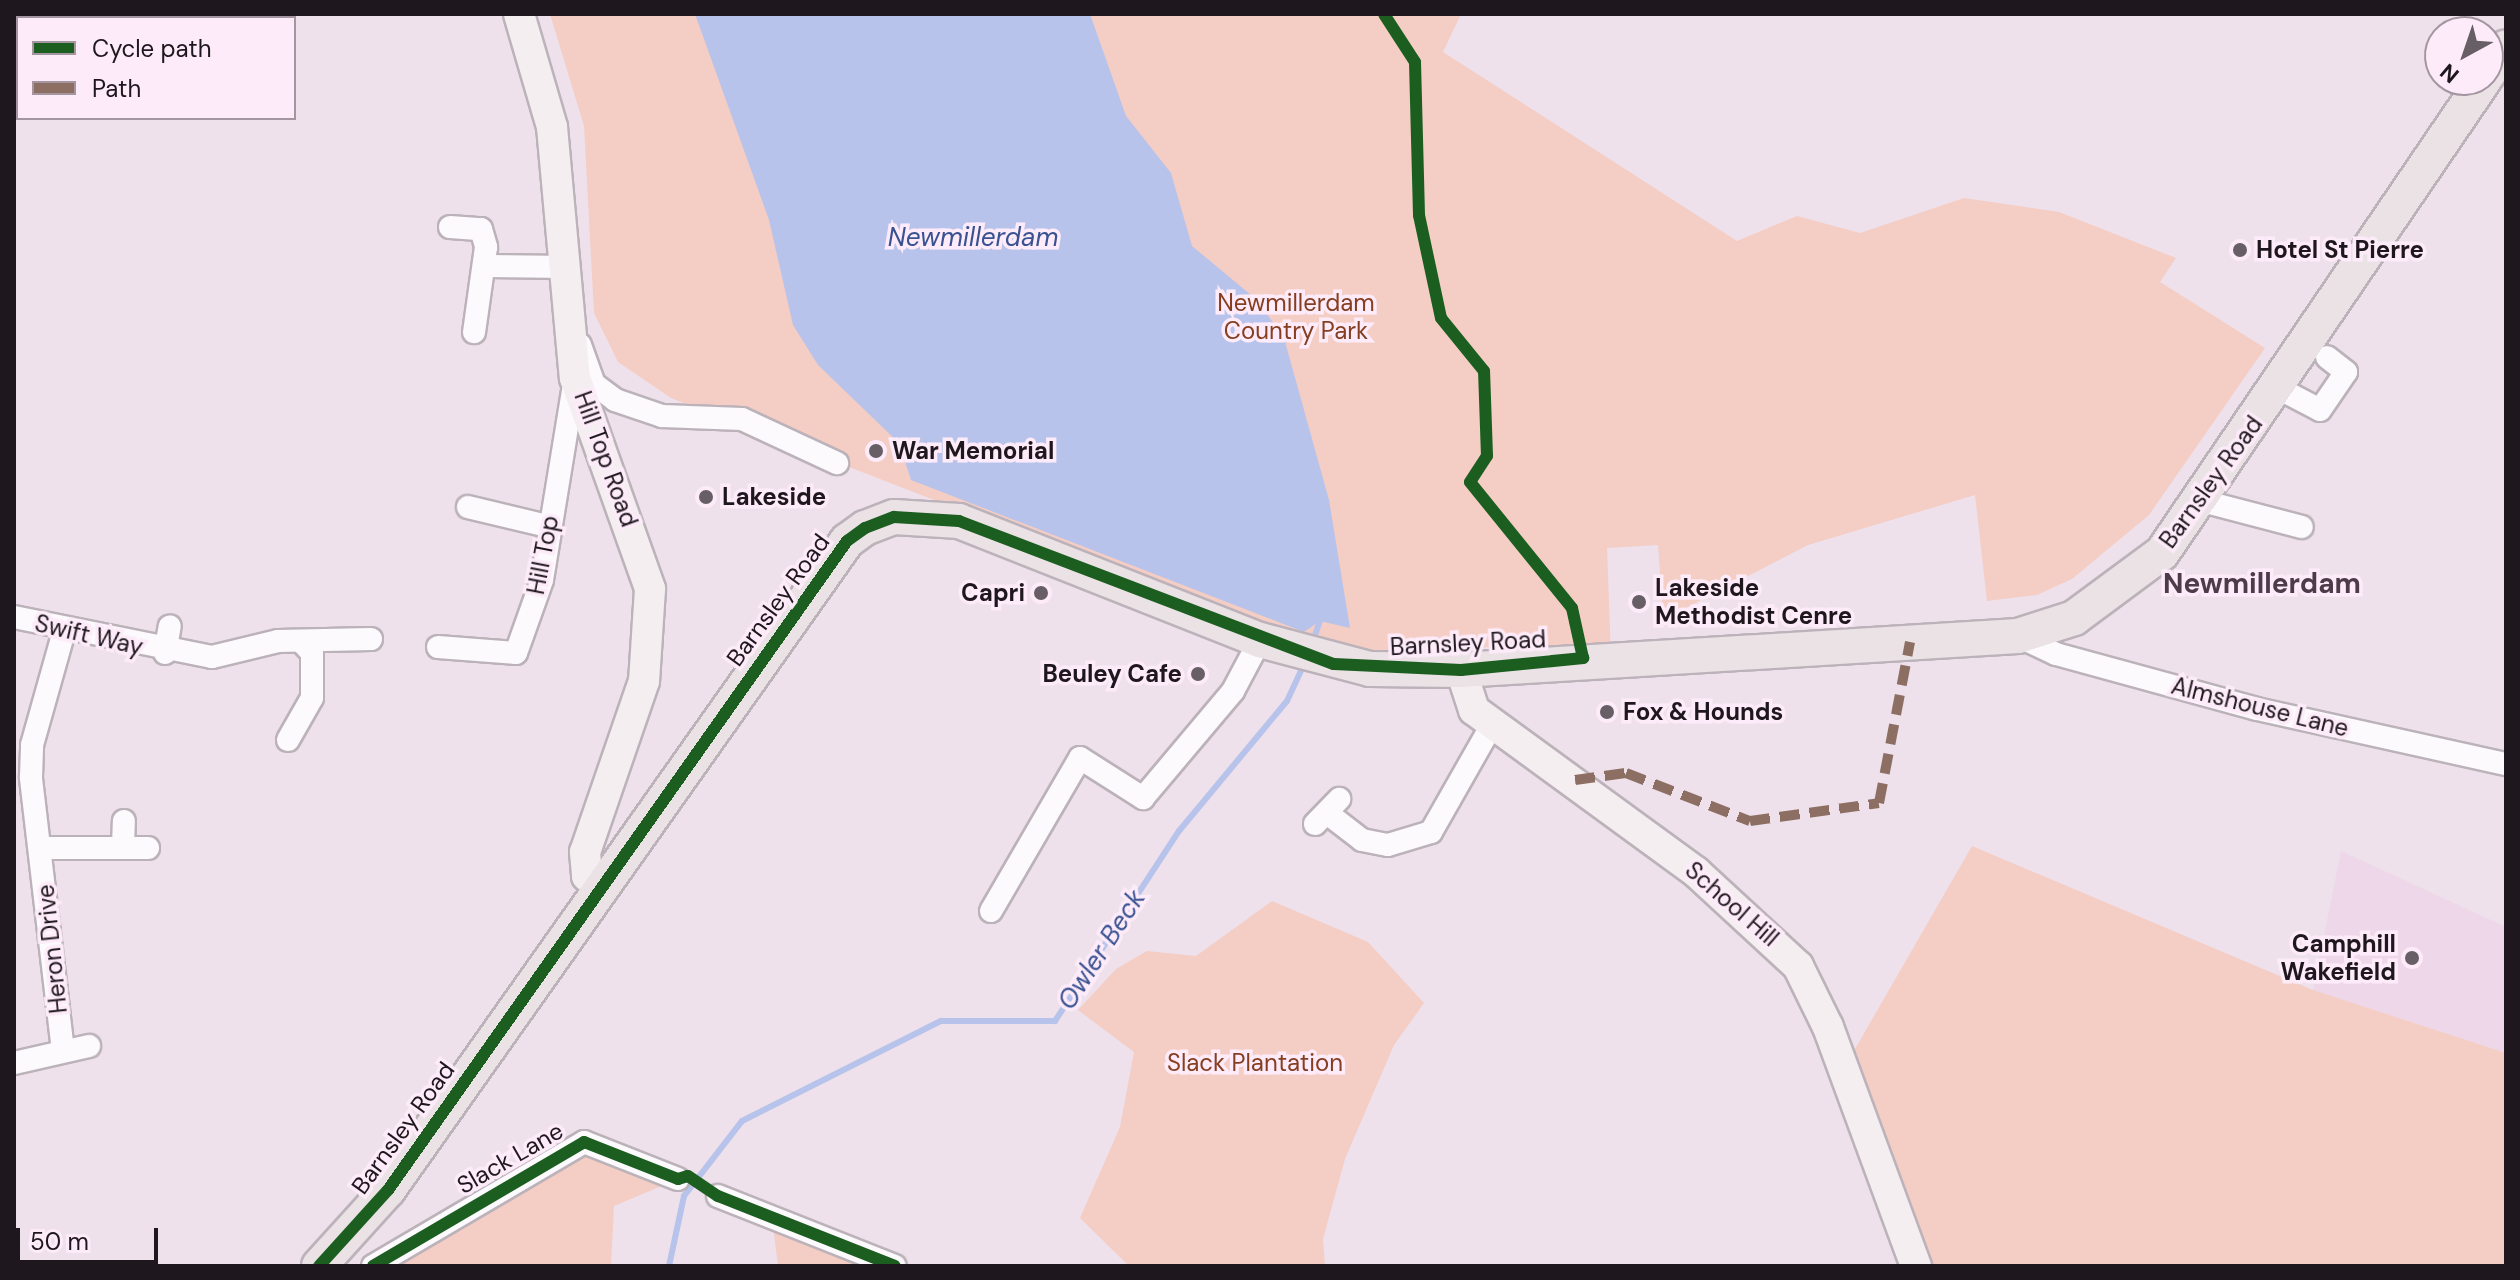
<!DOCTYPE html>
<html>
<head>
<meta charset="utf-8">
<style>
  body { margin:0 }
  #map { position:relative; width:2520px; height:1280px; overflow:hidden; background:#eee1eb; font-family:"DM Sans",sans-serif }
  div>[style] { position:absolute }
  .built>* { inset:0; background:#edd7e8 }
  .green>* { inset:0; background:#f4cdc5 }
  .water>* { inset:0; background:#b7c3ea }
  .stream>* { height:6px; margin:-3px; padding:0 3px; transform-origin:3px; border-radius:3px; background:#b7c3ea }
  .roads { filter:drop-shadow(2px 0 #bcb2ba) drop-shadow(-2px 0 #bcb2ba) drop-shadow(0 2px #bcb2ba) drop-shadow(0 -2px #bcb2ba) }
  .street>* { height:22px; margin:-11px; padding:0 11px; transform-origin:11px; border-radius:11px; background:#fcfafc }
  .secondary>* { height:30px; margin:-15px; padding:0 15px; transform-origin:15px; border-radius:15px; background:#f4eef0 }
  .primary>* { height:34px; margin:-17px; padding:0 17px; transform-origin:17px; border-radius:17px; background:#ebe2e5 }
  .quiet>* { height:10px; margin-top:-5px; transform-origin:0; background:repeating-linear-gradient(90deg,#8d6e63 0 20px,transparent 0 30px) }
  .cycleway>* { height:12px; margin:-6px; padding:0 6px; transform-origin:6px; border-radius:6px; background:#1b5e20 }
  .dots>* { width:22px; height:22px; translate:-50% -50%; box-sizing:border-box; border:4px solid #fdebf9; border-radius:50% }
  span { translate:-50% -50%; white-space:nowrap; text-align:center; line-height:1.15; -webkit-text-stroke:7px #fdebf9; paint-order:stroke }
  .poi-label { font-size:24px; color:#1f171e; font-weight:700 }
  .left { translate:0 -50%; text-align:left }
  .right { translate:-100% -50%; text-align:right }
  .park-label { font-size:24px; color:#853e20 }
  .street-label { font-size:24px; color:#1f171e }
  .water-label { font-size:26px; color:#395291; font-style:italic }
  .quarter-label { font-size:28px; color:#4e3b4a; font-weight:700 }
  .frame { position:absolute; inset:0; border:16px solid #1f171e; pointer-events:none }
  .legend { position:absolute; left:16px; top:16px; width:280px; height:104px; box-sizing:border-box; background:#fdebf9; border:2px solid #a496a1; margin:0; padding:10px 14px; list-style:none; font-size:24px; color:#1f171e }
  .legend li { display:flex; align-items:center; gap:16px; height:40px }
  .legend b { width:40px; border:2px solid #a496a1 }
  .north { position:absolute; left:2424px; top:16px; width:80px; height:80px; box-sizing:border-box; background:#fdebf9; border:2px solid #a496a1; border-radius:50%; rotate:220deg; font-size:22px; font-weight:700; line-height:32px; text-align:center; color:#1f171e }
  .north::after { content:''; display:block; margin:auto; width:28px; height:36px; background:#675e66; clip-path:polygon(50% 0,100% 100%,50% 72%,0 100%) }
  .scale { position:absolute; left:16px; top:1228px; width:142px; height:36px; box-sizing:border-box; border:4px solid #1f171e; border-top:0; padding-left:10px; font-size:24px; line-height:28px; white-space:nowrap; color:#1f171e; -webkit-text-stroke:6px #fdebf9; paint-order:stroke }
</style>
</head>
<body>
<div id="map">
  <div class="built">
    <div style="clip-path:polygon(2341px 851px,2506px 927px,2506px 1053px,2313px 990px)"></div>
  </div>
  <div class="green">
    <div style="clip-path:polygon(550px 14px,1461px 14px,1443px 52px,1737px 241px,1797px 216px,1860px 233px,1964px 198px,2059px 212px,2176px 258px,2160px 282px,2265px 348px,2149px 515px,2072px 579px,2037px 595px,1987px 601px,1975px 495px,1808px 545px,1672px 615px,1663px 615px,1658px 545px,1607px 548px,1611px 657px,1513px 665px,1487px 647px,1370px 669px,671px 398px,618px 362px,594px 313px,584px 126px)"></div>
    <div style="clip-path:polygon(1972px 846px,2313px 990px,2506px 1053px,2506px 1266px,1916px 1266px,1828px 1027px,1855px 1049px)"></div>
    <div style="clip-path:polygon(1272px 901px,1368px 942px,1424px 1003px,1394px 1045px,1345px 1159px,1323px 1239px,1325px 1266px,1129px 1266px,1080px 1218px,1120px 1127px,1134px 1052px,1078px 1010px,1116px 969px,1147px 951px,1196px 956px)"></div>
    <div style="clip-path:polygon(584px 1142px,678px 1179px,614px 1206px,611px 1266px,379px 1266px)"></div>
    <div style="clip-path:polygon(772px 1218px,896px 1266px,778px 1266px)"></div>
  </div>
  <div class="water">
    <div style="clip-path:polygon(695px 14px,1090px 14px,1126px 116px,1171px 173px,1192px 246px,1257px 300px,1284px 338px,1329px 500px,1350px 628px,1320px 621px,1304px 632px,911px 480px,899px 443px,818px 365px,793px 325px,769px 220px)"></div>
  </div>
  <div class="stream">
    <div style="left:1312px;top:644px;width:24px;rotate:-71deg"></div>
    <div style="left:669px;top:1266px;width:72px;rotate:-77.9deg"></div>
    <div style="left:684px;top:1196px;width:95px;rotate:-52.3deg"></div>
    <div style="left:742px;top:1121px;width:223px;rotate:-26.7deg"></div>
    <div style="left:941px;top:1021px;width:114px"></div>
    <div style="left:1055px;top:1021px;width:227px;rotate:-56.9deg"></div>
    <div style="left:1179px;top:831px;width:169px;rotate:-50.3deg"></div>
    <div style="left:1287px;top:701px;width:43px;rotate:-65.2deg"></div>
  </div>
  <div class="roads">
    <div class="street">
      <div style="left:450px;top:227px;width:31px;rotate:4deg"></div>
      <div style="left:481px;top:229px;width:19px;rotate:74deg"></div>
      <div style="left:486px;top:247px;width:86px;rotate:98deg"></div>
      <div style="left:487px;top:266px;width:81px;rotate:0.7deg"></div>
      <div style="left:580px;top:345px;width:41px;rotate:70.3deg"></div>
      <div style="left:594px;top:384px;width:26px;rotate:37deg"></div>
      <div style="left:615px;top:400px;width:50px;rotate:18.8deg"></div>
      <div style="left:662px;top:416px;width:80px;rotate:2.1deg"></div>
      <div style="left:742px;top:419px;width:105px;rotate:24.9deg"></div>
      <div style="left:2278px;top:388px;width:47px;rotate:27.6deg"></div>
      <div style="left:2320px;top:410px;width:46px;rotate:-55.6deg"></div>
      <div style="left:2346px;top:372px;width:24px;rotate:-142deg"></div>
      <div style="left:2202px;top:501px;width:103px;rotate:14.6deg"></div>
      <div style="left:468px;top:507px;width:85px;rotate:13.5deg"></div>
      <div style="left:14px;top:617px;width:202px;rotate:11.4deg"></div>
      <div style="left:212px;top:657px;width:68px;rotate:-13.6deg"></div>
      <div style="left:278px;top:641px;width:93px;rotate:-1.2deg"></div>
      <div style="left:2018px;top:636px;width:42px;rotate:25.3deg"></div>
      <div style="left:2056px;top:654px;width:208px;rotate:15.3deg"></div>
      <div style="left:2257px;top:709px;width:255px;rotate:12.5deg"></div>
      <div style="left:438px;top:647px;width:78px;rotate:4.4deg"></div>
      <div style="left:516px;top:653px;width:77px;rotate:-70.4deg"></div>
      <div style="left:542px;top:580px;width:205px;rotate:-80.7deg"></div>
      <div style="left:165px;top:653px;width:27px;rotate:-80deg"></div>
      <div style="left:288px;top:740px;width:48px;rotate:-60.3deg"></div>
      <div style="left:312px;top:698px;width:45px;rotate:-90deg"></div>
      <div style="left:312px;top:653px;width:16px;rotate:-133deg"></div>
      <div style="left:1327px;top:813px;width:44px;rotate:37.6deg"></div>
      <div style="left:1362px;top:840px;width:26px;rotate:11deg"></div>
      <div style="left:1388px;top:845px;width:45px;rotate:-16.8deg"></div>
      <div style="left:1431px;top:832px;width:125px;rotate:-60.4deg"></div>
      <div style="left:1315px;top:824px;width:35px;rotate:-46deg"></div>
      <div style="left:123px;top:846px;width:25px;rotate:-88deg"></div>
      <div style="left:40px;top:848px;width:108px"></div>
      <div style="left:991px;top:911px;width:177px;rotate:-59.8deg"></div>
      <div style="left:1080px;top:758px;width:75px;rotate:32.4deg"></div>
      <div style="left:1143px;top:798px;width:140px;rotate:-49.9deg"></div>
      <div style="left:1233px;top:691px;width:58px;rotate:-62.1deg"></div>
      <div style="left:63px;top:1051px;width:276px;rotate:-96.7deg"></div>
      <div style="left:31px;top:777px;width:32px;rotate:-88deg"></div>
      <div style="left:32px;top:745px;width:118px;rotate:-74.3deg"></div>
      <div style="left:14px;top:1063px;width:77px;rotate:-12.8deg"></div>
      <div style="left:718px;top:1196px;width:190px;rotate:21.6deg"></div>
      <div style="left:373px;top:1266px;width:245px;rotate:-30.4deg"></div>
      <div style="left:584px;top:1142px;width:101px;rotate:21.5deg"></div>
    </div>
    <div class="secondary">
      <div style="left:519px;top:14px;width:118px;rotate:73.7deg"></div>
      <div style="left:552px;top:127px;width:252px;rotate:84.8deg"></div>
      <div style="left:575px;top:378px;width:224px;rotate:70.4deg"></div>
      <div style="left:650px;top:589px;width:92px;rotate:93.7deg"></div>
      <div style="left:644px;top:681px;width:181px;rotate:109deg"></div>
      <div style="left:585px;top:852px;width:24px;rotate:85deg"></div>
      <div style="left:587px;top:876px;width:20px;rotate:41deg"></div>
      <div style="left:1461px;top:670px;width:42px;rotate:72deg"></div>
      <div style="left:1474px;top:710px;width:275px;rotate:36.1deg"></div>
      <div style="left:1696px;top:872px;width:139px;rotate:42.7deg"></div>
      <div style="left:1798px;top:966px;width:68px;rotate:63.8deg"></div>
      <div style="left:1828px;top:1027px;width:255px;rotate:69.8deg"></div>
    </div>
    <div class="primary">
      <div style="left:2488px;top:74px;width:32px;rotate:-56deg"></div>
      <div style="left:319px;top:1266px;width:103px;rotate:-47.8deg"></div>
      <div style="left:388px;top:1190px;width:795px;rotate:-54.73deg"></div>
      <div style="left:847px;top:541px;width:22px;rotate:-36deg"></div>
      <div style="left:865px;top:528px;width:31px;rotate:-21deg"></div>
      <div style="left:894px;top:517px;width:65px;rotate:3.5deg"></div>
      <div style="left:959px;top:521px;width:324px;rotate:21.6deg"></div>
      <div style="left:1260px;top:640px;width:114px;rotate:14.8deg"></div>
      <div style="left:1370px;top:669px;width:91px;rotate:0.6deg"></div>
      <div style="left:1461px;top:670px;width:558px;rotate:-3.49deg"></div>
      <div style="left:2018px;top:636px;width:59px;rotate:-17.8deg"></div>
      <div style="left:2074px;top:618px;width:109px;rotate:-36.5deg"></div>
      <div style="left:2162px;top:553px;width:572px;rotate:-55.75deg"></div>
    </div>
  </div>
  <div class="quiet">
    <div style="left:1575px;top:780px;width:51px;rotate:-7.8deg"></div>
    <div style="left:1626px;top:773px;width:133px;rotate:21.2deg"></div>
    <div style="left:1750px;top:821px;width:130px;rotate:-7.9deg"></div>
    <div style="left:1879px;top:803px;width:164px;rotate:-79.1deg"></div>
  </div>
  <div class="cycleway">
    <div style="left:319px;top:1266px;width:103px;rotate:-47.8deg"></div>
    <div style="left:388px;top:1190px;width:795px;rotate:-54.73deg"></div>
    <div style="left:847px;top:541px;width:22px;rotate:-36deg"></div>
    <div style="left:865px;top:528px;width:31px;rotate:-21deg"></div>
    <div style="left:894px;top:517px;width:65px;rotate:3.5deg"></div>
    <div style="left:959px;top:521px;width:401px;rotate:20.9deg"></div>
    <div style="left:1334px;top:664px;width:127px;rotate:2.7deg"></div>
    <div style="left:1461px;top:670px;width:123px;rotate:-5.6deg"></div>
    <div style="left:1583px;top:658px;width:51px;rotate:-102.4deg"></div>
    <div style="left:1572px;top:608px;width:162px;rotate:-129deg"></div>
    <div style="left:1470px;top:482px;width:31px;rotate:-57deg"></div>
    <div style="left:1487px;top:456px;width:85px;rotate:-92deg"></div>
    <div style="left:1484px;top:371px;width:68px;rotate:-129.1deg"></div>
    <div style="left:1441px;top:318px;width:105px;rotate:-102.1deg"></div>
    <div style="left:1419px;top:215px;width:153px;rotate:-91.5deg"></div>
    <div style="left:1415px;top:62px;width:57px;rotate:-122.9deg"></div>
    <div style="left:373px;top:1266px;width:245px;rotate:-30.4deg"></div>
    <div style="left:584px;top:1142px;width:101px;rotate:21.5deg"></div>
    <div style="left:678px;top:1179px;width:10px;rotate:-17deg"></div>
    <div style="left:688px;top:1176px;width:36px;rotate:34deg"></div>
    <div style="left:718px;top:1196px;width:190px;rotate:21.6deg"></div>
  </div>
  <div class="dots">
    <div style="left:2240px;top:250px;background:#675e66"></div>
    <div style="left:876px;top:451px;background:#675e66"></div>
    <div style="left:706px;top:497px;background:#675e66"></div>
    <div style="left:1041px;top:593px;background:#675e66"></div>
    <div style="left:1639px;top:602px;background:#675e66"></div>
    <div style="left:1198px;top:674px;background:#675e66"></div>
    <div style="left:1607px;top:712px;background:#675e66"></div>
    <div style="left:2412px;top:958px;background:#675e66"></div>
  </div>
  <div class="poi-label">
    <span class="left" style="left:2256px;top:250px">Hotel St Pierre</span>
    <span class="left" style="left:892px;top:451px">War Memorial</span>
    <span class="left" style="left:722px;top:497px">Lakeside</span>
    <span class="left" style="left:1655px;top:602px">Lakeside<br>Methodist Cenre</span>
    <span class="right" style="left:1025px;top:593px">Capri</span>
    <span class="right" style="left:1182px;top:674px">Beuley Cafe</span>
    <span class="left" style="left:1623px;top:712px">Fox &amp; Hounds</span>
    <span class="right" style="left:2396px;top:958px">Camphill<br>Wakefield</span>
  </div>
  <div class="park-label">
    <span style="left:1296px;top:317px">Newmillerdam<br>Country Park</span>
    <span style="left:1255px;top:1063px">Slack Plantation</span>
  </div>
  <div class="street-label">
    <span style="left:606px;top:459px;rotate:70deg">Hill Top Road</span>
    <span style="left:2211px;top:482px;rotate:-54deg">Barnsley Road</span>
    <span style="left:543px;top:555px;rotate:-79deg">Hill Top</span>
    <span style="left:778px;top:600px;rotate:-54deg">Barnsley Road</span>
    <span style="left:89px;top:635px;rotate:13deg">Swift Way</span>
    <span style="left:1468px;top:643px;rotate:-3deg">Barnsley Road</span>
    <span style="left:2260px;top:707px;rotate:14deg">Almshouse Lane</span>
    <span style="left:1732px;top:904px;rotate:41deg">School Hill</span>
    <span style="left:52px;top:949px;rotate:-96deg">Heron Drive</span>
    <span style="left:403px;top:1128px;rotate:-54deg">Barnsley Road</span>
    <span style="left:510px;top:1158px;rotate:-30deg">Slack Lane</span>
  </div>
  <div class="water-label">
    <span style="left:973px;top:238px">Newmillerdam</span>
    <span style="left:1102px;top:950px;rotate:-57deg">Owler Beck</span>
  </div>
  <div class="quarter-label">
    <span style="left:2262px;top:584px">Newmillerdam</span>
  </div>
  <div class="frame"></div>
  <ul class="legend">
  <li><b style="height:10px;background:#1b5e20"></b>Cycle path</li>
  <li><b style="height:10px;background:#8d6e63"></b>Path</li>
  </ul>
  <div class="north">N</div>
  <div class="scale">50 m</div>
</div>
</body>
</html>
